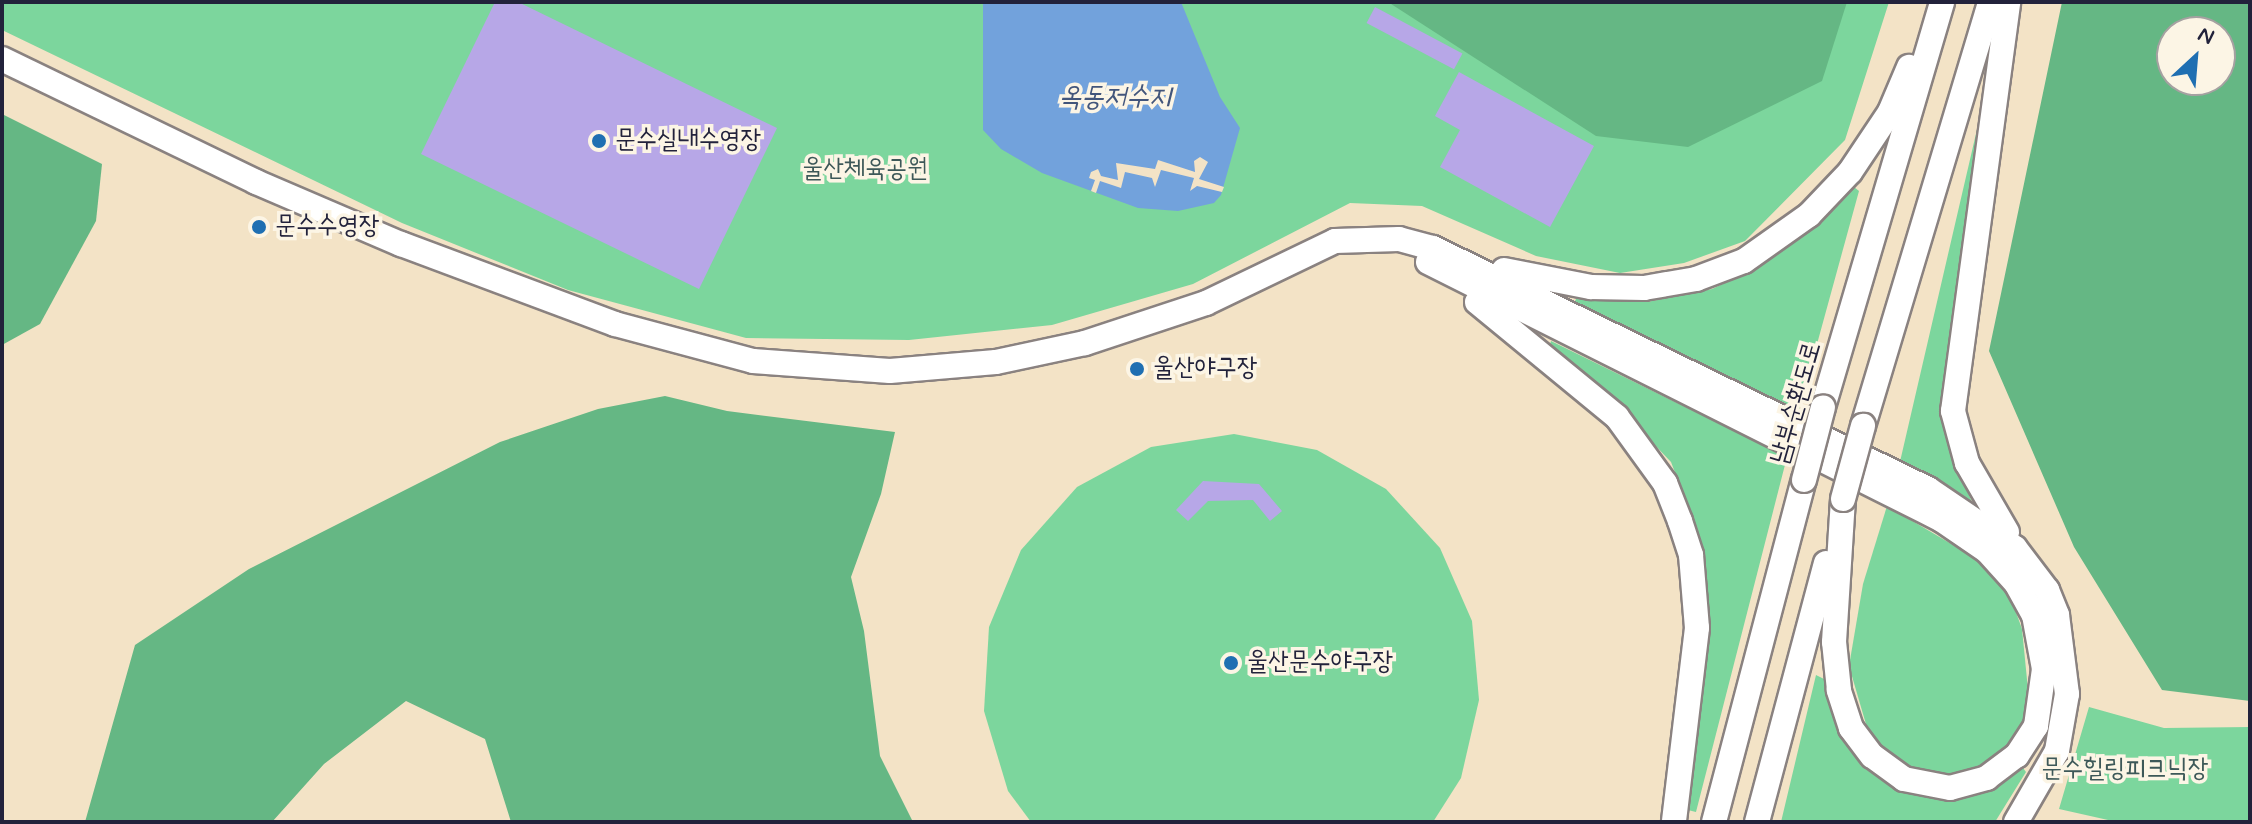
<!DOCTYPE html>
<html>
<head>
<meta charset="utf-8">
<style>
  body { margin:0 }
  #map { position:relative; width:2252px; height:824px; overflow:hidden; background:#f3e3c6; font-family:Mynerve,"Poor Story",sans-serif }
  div>[style] { position:absolute }
  .green>* { inset:0; background:#7cd69d }
  .forest>* { inset:0; background:#65b784 }
  .water>* { inset:0; background:#72a2dc }
  .pier>* { inset:0; background:#f3e3c6 }
  .building>* { inset:0; background:#b7a7e7; transform-origin:0 0 }
  .roads { filter:drop-shadow(2px 0 #8a8280) drop-shadow(-2px 0 #8a8280) drop-shadow(0 2px #8a8280) drop-shadow(0 -2px #8a8280) }
  .secondary>* { height:24px; margin:-12px; padding:0 12px; transform-origin:12px; border-radius:12px; background:#fff }
  .bridges { filter:drop-shadow(2px 0 #8a8280) drop-shadow(-2px 0 #8a8280) drop-shadow(0 2px #8a8280) drop-shadow(0 -2px #8a8280) }
  .secondary-bridge>* { height:24px; margin:-12px; padding:0 12px; transform-origin:12px; border-radius:12px; background:#fff }
  .dots>* { width:22px; height:22px; translate:-50% -50%; box-sizing:border-box; border:4px solid #fcf5e5; border-radius:50% }
  span { translate:-50% -50%; white-space:nowrap; text-align:center; line-height:1.15; -webkit-text-stroke:7px #fcf5e5; paint-order:stroke }
  .poi-label { font-size:26px; color:#22223b }
  .left { translate:0 -50%; text-align:left }
  .park-label { font-size:26px; color:#3d5858 }
  .street-label { font-size:26px; color:#22223b }
  .water-label { font-size:28px; color:#42557b; font-style:italic }
  .frame { position:absolute; inset:0; border:4px solid #22223b; pointer-events:none }
  .north { position:absolute; left:2156px; top:16px; width:80px; height:80px; box-sizing:border-box; background:#fcf5e5; border:2px solid #a5a1a1; border-radius:50%; rotate:26deg; font-size:22px; font-weight:700; line-height:32px; text-align:center; color:#22223b }
  .north::after { content:''; display:block; margin:auto; width:28px; height:36px; background:#1f6fb2; clip-path:polygon(50% 0,100% 100%,50% 72%,0 100%) }
</style>
</head>
<body>
<div id="map">
  <div class="green">
    <div style="clip-path:polygon(2px 2px,1889px 2px,1845px 140px,1745px 241px,1684px 263px,1620px 273px,1536px 256px,1422px 206px,1350px 203px,1193px 284px,1052px 325px,909px 340px,746px 338px,568px 290px,402px 223px,2px 30px)"></div>
    <div style="clip-path:polygon(1981px 112px,1986px 113px,1955px 461px,1974px 507px,1899px 466px)"></div>
    <div style="clip-path:polygon(1854px 187px,1859px 191px,1797px 417px,1573px 305px,1578px 295px,1647px 302px,1712px 289px,1759px 267px)"></div>
    <div style="clip-path:polygon(1551px 341px,1787px 457px,1696px 812px,1684px 809px,1705px 608px,1697px 530px,1671px 462px,1609px 397px,1549px 348px)"></div>
    <div style="clip-path:polygon(1234px 434px,1317px 450px,1386px 489px,1440px 548px,1472px 621px,1479px 700px,1461px 778px,1433px 822px,1031px 822px,1008px 791px,984px 711px,989px 627px,1021px 550px,1077px 487px,1151px 447px)"></div>
    <div style="clip-path:polygon(1887px 506px,1970px 555px,2008px 590px,2022px 629px,2030px 710px,2012px 743px,1983px 769px,1952px 777px,1920px 774px,1888px 756px,1868px 731px,1849px 666px,1863px 584px)"></div>
    <div style="clip-path:polygon(1816px 675px,1826px 680px,1833px 715px,1861px 766px,1900px 789px,1939px 799px,1988px 790px,2020px 764px,2026px 772px,1995px 822px,1781px 822px)"></div>
    <div style="clip-path:polygon(2089px 707px,2164px 728px,2250px 727px,2250px 822px,2117px 822px,2059px 809px)"></div>
  </div>
  <div class="forest">
    <div style="clip-path:polygon(1388px 2px,1847px 2px,1822px 81px,1688px 147px,1596px 136px)"></div>
    <div style="clip-path:polygon(evenodd,2062px 2px,2250px 2px,2250px 701px,2162px 690px,2074px 547px,1989px 351px,2062px 2px,2172px 32px,2220px 32px,2220px 80px,2172px 80px,2172px 32px)"></div>
    <div style="clip-path:polygon(2px 114px,102px 164px,96px 221px,40px 324px,2px 345px)"></div>
    <div style="clip-path:polygon(665px 396px,727px 411px,895px 432px,881px 494px,851px 577px,864px 631px,880px 756px,913px 822px,511px 822px,485px 739px,406px 701px,324px 764px,272px 822px,85px 822px,135px 645px,249px 569px,500px 442px,598px 409px)"></div>
  </div>
  <div class="water">
    <div style="clip-path:polygon(983px 2px,1181px 2px,1220px 97px,1240px 128px,1221px 195px,1214px 203px,1178px 211px,1138px 208px,1042px 173px,1001px 149px,983px 130px)"></div>
  </div>
  <div class="pier">
    <div style="clip-path:polygon(1200px 157px,1208px 162px,1199px 179px,1224px 187px,1222px 192px,1197px 186px,1190px 191px,1194px 178px,1161px 170px,1155px 187px,1152px 178px,1125px 172px,1121px 188px,1100px 181px,1096px 193px,1091px 191px,1095px 180px,1089px 178px,1091px 172px,1098px 169px,1101px 176px,1118px 180px,1116px 163px,1155px 169px,1158px 160px,1195px 172px,1194px 161px)"></div>
  </div>
  <div class="building">
    <div style="clip-path:polygon(495px 2px,518px 2px,777px 128px,699px 289px,421px 154px)"></div>
    <div style="left:1375px;top:7px;width:99px;height:18px;rotate:28deg"></div>
    <div style="clip-path:polygon(1459px 72px,1594px 146px,1550px 227px,1440px 167px,1460px 130px,1435px 116px)"></div>
    <div style="clip-path:polygon(1203px 481px,1259px 484px,1282px 511px,1270px 521px,1253px 500px,1208px 501px,1188px 521px,1176px 510px)"></div>
  </div>
  <div class="roads">
    <div class="secondary">
      <div style="left:2px;top:59px;width:282px;rotate:25.8deg"></div>
      <div style="left:256px;top:182px;width:158px;rotate:23.2deg"></div>
      <div style="left:401px;top:244px;width:228px;rotate:20.5deg"></div>
      <div style="left:615px;top:324px;width:143px;rotate:15deg"></div>
      <div style="left:753px;top:361px;width:137px;rotate:4.2deg"></div>
      <div style="left:890px;top:371px;width:106px;rotate:-4.9deg"></div>
      <div style="left:996px;top:362px;width:91px;rotate:-12.1deg"></div>
      <div style="left:1085px;top:343px;width:127px;rotate:-18.3deg"></div>
      <div style="left:1206px;top:303px;width:143px;rotate:-25.7deg"></div>
      <div style="left:1335px;top:241px;width:64px;rotate:-1.8deg"></div>
      <div style="left:1399px;top:239px;width:35px;rotate:15deg"></div>
      <div style="left:1433px;top:248px;width:551px;rotate:25.96deg"></div>
      <div style="left:1928px;top:489px;width:105px;rotate:34.1deg"></div>
      <div style="left:2015px;top:548px;width:53px;rotate:52.7deg"></div>
      <div style="left:2047px;top:590px;width:27px;rotate:68deg"></div>
      <div style="left:2057px;top:615px;width:80px;rotate:82.8deg"></div>
      <div style="left:2067px;top:694px;width:58px;rotate:100deg"></div>
      <div style="left:2057px;top:751px;width:82px;rotate:120deg"></div>
      <div style="left:1428px;top:262px;width:575px;rotate:26.65deg"></div>
      <div style="left:1942px;top:520px;width:55px;rotate:34.6deg"></div>
      <div style="left:1987px;top:551px;width:43px;rotate:47.8deg"></div>
      <div style="left:2016px;top:583px;width:37px;rotate:61deg"></div>
      <div style="left:2034px;top:615px;width:55px;rotate:79.5deg"></div>
      <div style="left:2044px;top:669px;width:58px;rotate:98deg"></div>
      <div style="left:2036px;top:726px;width:35px;rotate:123deg"></div>
      <div style="left:2017px;top:755px;width:38px;rotate:143deg"></div>
      <div style="left:1987px;top:778px;width:38px;rotate:165deg"></div>
      <div style="left:1950px;top:788px;width:47px;rotate:-168.9deg"></div>
      <div style="left:1904px;top:779px;width:39px;rotate:-144deg"></div>
      <div style="left:1872px;top:756px;width:35px;rotate:-127deg"></div>
      <div style="left:1851px;top:728px;width:40px;rotate:-108deg"></div>
      <div style="left:1839px;top:690px;width:48px;rotate:-95.9deg"></div>
      <div style="left:1834px;top:642px;width:143px;rotate:-86.4deg"></div>
      <div style="left:1504px;top:270px;width:89px;rotate:11.1deg"></div>
      <div style="left:1591px;top:287px;width:53px;rotate:1.1deg"></div>
      <div style="left:1644px;top:288px;width:53px;rotate:-9.8deg"></div>
      <div style="left:1696px;top:279px;width:51px;rotate:-20.6deg"></div>
      <div style="left:1744px;top:261px;width:80px;rotate:-35.3deg"></div>
      <div style="left:1809px;top:215px;width:59px;rotate:-46.4deg"></div>
      <div style="left:1850px;top:172px;width:72px;rotate:-56.3deg"></div>
      <div style="left:1890px;top:112px;width:49px;rotate:-67.1deg"></div>
      <div style="left:1477px;top:302px;width:181px;rotate:39.4deg"></div>
      <div style="left:1617px;top:417px;width:82px;rotate:54deg"></div>
      <div style="left:1665px;top:483px;width:41px;rotate:68.5deg"></div>
      <div style="left:1680px;top:521px;width:36px;rotate:72deg"></div>
      <div style="left:1691px;top:555px;width:73px;rotate:85.3deg"></div>
      <div style="left:1697px;top:628px;width:195px;rotate:96.8deg"></div>
      <div style="left:1823px;top:407px;width:422px;rotate:-73.6deg"></div>
      <div style="left:1863px;top:426px;width:443px;rotate:-73.3deg"></div>
      <div style="left:2007px;top:532px;width:80px;rotate:-120.1deg"></div>
      <div style="left:1967px;top:463px;width:54px;rotate:-105.1deg"></div>
      <div style="left:1953px;top:411px;width:413px;rotate:-82.3deg"></div>
      <div style="left:1714px;top:822px;width:354px;rotate:-75.3deg"></div>
      <div style="left:1757px;top:822px;width:268px;rotate:-75.1deg"></div>
    </div>
  </div>
  <div class="bridges">
    <div class="secondary-bridge">
      <div style="left:1804px;top:480px;width:75px;rotate:-75.4deg"></div>
      <div style="left:1843px;top:499px;width:76px;rotate:-74.7deg"></div>
    </div>
  </div>
  <div class="dots">
    <div style="left:599px;top:141px;background:#1f6fb2"></div>
    <div style="left:259px;top:227px;background:#1f6fb2"></div>
    <div style="left:1137px;top:369px;background:#1f6fb2"></div>
    <div style="left:1231px;top:663px;background:#1f6fb2"></div>
  </div>
  <div class="poi-label">
    <span class="left" style="left:615px;top:141px">문수실내수영장</span>
    <span class="left" style="left:275px;top:227px">문수수영장</span>
    <span class="left" style="left:1153px;top:369px">울산야구장</span>
    <span class="left" style="left:1247px;top:663px">울산문수야구장</span>
  </div>
  <div class="park-label">
    <span style="left:865px;top:170px">울산체육공원</span>
    <span style="left:2125px;top:770px">문수힐링피크닉장</span>
  </div>
  <div class="street-label">
    <span style="left:1797px;top:403px;rotate:-74deg">남부순환도로</span>
  </div>
  <div class="water-label">
    <span style="left:1115px;top:98px">옥동저수지</span>
  </div>
  <div class="frame"></div>
  <div class="north">N</div>
</div>
</body>
</html>
